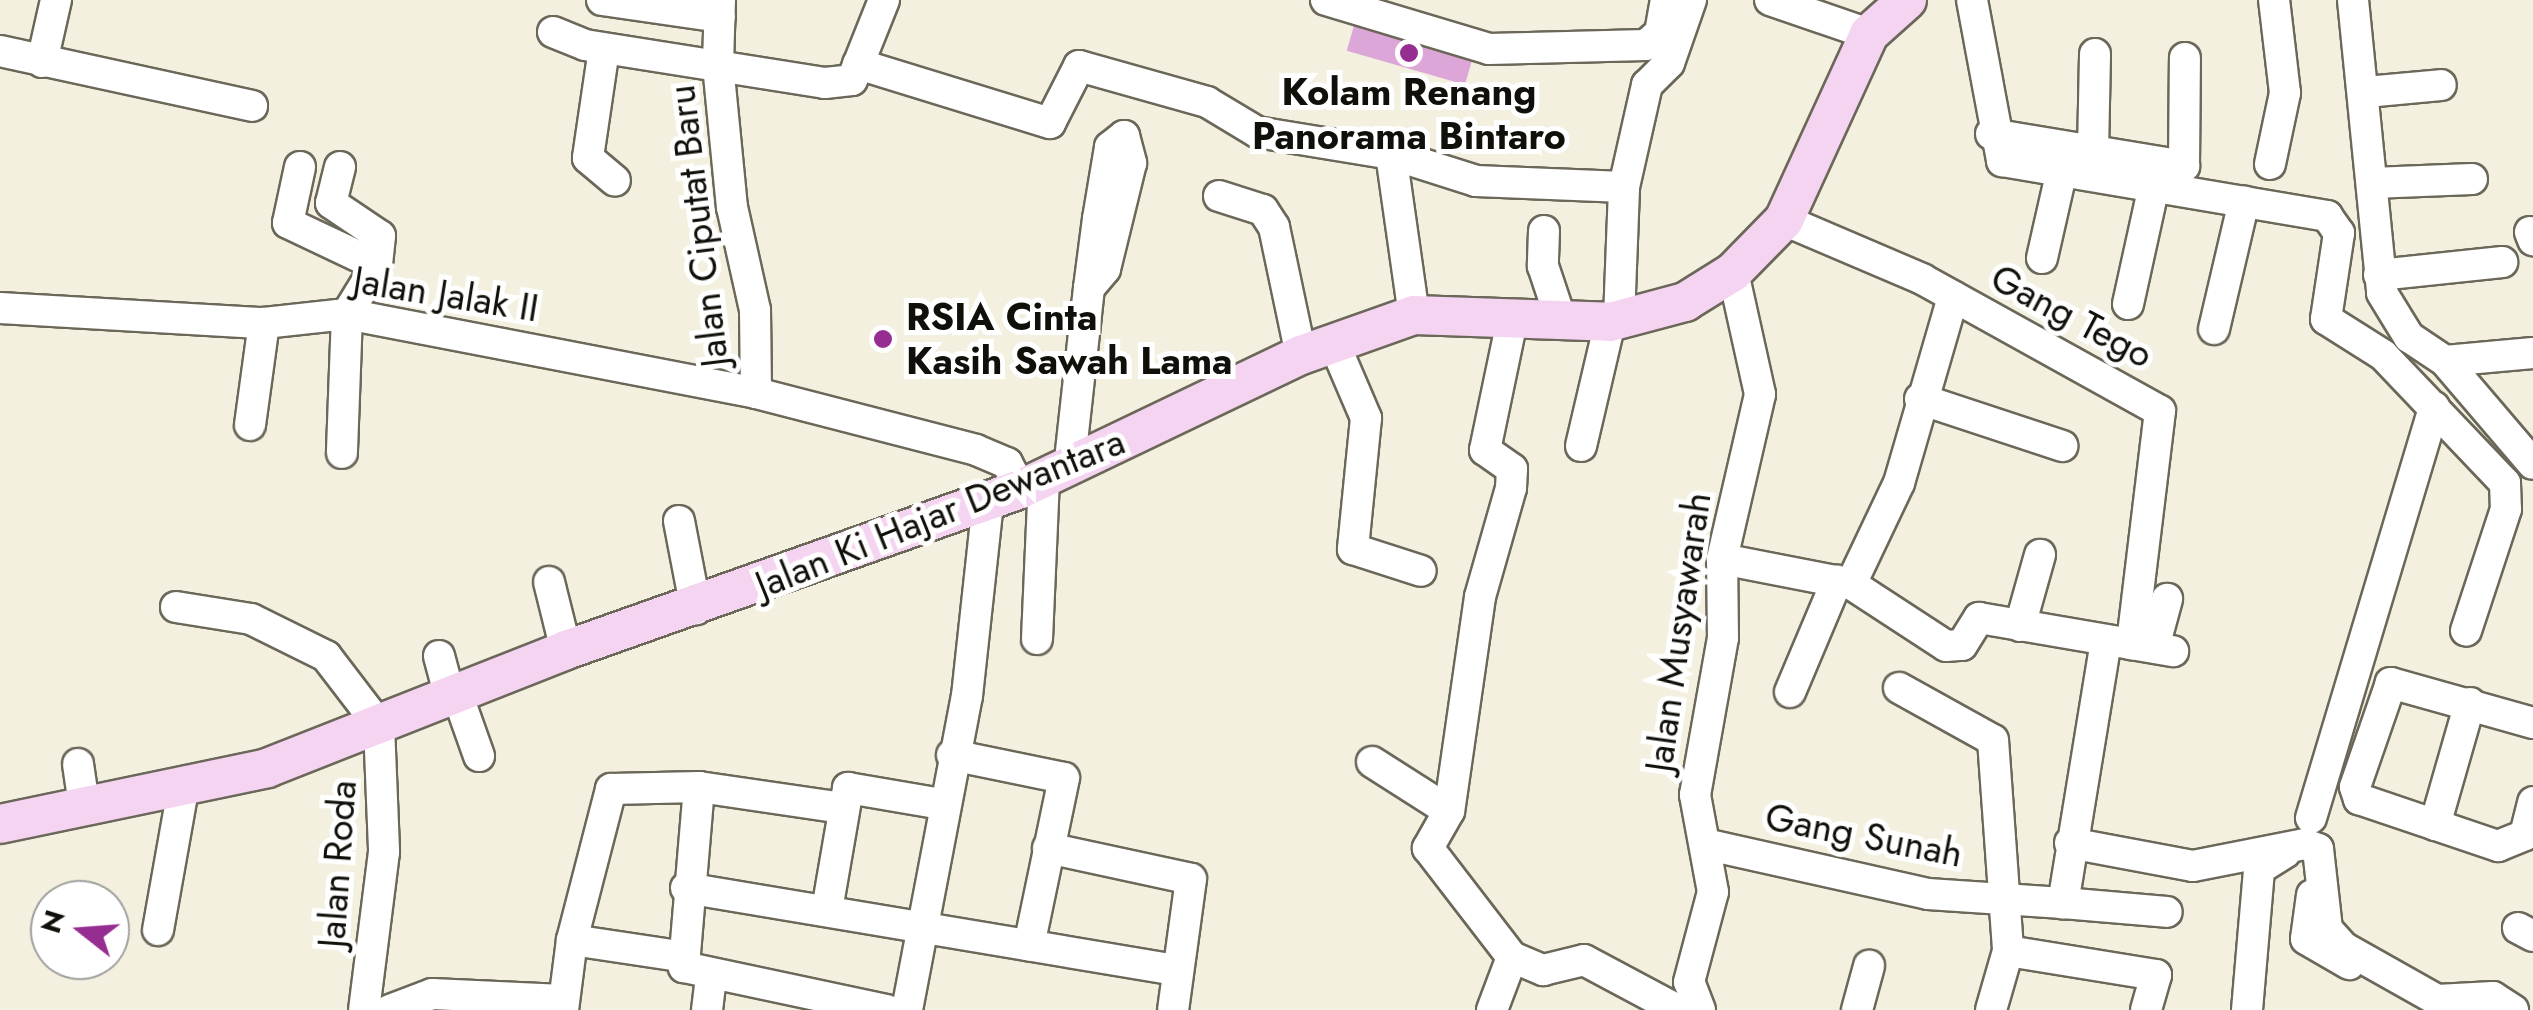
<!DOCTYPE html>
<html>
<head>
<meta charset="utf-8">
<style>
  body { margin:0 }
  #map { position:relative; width:2533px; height:1010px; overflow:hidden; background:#f3f0df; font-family:Jost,sans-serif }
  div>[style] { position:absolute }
  .water>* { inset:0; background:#dda6d8; transform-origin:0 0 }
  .roads { filter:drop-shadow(2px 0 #6b6759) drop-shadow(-2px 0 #6b6759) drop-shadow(0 2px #6b6759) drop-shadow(0 -2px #6b6759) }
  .minor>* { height:30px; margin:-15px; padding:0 15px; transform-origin:15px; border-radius:15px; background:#fff }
  .major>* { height:38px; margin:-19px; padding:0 19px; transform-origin:19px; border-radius:19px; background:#f5d4f2 }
  .dots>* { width:28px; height:28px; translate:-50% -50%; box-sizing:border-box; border:5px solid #fff; border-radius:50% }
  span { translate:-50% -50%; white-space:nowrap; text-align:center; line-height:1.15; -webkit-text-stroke:10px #fff; paint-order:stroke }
  .poi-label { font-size:38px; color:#100f09; font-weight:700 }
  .left { translate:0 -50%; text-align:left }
  .street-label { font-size:38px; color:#100f09 }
  .north { position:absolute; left:30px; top:880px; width:100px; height:100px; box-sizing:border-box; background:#fff; border:2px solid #9f9f9d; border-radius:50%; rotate:287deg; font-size:28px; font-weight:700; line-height:40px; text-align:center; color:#100f09 }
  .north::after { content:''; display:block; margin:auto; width:35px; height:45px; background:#962e92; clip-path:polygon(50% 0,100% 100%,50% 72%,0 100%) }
</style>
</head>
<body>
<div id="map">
  <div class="water">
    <div style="left:1355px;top:22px;width:123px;height:30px;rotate:16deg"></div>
  </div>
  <div class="roads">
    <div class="minor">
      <div style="left:602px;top:0;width:119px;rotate:8.2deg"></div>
      <div style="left:720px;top:0;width:65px;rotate:91.8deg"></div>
      <div style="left:718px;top:65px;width:143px;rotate:84.4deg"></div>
      <div style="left:732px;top:207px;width:106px;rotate:77.4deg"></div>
      <div style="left:755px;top:310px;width:83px;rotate:89.3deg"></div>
      <div style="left:756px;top:393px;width:227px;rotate:14.5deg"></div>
      <div style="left:976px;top:450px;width:34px;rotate:23deg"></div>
      <div style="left:1007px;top:463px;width:30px;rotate:62deg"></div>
      <div style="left:1326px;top:0;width:170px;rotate:16.7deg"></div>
      <div style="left:1489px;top:49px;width:157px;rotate:-1.5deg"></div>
      <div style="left:1646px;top:45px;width:18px;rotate:-41deg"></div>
      <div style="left:1660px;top:33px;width:34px;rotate:-80deg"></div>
      <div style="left:1770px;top:0;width:105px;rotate:19deg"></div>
      <div style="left:1972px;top:0;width:164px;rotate:79.4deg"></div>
      <div style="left:2002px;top:161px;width:330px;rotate:9.6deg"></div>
      <div style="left:2327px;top:216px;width:21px;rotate:55deg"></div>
      <div style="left:2339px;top:233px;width:87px;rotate:98.6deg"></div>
      <div style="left:2326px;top:319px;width:67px;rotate:32.3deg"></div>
      <div style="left:2383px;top:355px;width:177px;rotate:46.4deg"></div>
      <div style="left:2505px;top:483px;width:26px;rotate:88deg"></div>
      <div style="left:2506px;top:509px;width:128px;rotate:108.2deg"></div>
      <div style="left:2353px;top:0;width:294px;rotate:84.3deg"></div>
      <div style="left:2382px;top:293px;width:52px;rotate:58.5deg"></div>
      <div style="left:2409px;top:337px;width:43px;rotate:33.7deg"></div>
      <div style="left:2445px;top:361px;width:135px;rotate:49.5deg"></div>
      <div style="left:553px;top:32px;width:35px;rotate:22deg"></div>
      <div style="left:585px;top:45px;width:243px;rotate:9deg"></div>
      <div style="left:825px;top:83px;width:27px;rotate:-6deg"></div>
      <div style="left:852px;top:80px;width:86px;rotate:-68.2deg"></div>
      <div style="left:604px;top:49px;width:110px;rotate:98.4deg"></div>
      <div style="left:588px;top:158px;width:35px;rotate:40deg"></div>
      <div style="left:0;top:51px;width:258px;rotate:12.3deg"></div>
      <div style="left:42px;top:62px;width:64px;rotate:-77.3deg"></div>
      <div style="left:858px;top:64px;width:201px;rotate:17.1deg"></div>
      <div style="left:1050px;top:123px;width:64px;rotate:-63deg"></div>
      <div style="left:1079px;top:66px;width:133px;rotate:15.7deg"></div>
      <div style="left:1207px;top:102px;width:58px;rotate:31deg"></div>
      <div style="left:1257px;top:132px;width:136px;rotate:9.3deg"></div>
      <div style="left:1391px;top:154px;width:89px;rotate:17.6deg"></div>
      <div style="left:1476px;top:181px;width:148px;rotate:2.3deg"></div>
      <div style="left:2366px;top:92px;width:75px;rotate:-5.3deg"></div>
      <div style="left:1991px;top:134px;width:196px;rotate:9.4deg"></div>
      <div style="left:2184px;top:166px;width:108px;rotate:-89.5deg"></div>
      <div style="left:2093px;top:151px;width:97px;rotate:-88.8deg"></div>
      <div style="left:1391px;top:154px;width:163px;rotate:81.9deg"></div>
      <div style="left:2270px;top:164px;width:73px;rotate:-78.1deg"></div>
      <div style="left:2285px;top:93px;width:94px;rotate:-96.7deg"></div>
      <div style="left:300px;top:167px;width:57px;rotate:102.1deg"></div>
      <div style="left:288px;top:223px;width:98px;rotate:25.3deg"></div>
      <div style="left:340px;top:167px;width:37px;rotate:104deg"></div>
      <div style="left:331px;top:203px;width:59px;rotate:34deg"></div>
      <div style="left:380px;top:236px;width:29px;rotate:96deg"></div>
      <div style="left:377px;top:265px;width:57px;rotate:121.5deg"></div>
      <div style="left:347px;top:314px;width:139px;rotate:92.1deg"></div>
      <div style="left:2372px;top:183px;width:100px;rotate:-2.3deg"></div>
      <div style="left:1219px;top:196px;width:46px;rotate:17.7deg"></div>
      <div style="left:1263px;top:210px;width:20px;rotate:57deg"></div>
      <div style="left:1274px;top:227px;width:131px;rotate:78.1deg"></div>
      <div style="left:1784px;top:220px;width:150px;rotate:23.1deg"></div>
      <div style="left:1922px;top:279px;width:272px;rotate:29deg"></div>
      <div style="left:2160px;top:411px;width:235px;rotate:96.9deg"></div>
      <div style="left:1544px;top:231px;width:35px;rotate:92deg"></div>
      <div style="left:1543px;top:266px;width:57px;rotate:71.6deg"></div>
      <div style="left:2530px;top:232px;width:9px;rotate:69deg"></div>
      <div style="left:2042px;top:258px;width:90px;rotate:-77.2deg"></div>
      <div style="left:2379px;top:275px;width:124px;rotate:-6deg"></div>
      <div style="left:2128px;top:304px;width:121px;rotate:-77.6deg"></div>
      <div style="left:0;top:308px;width:264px;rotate:3.3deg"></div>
      <div style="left:264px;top:323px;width:83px;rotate:-6.2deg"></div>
      <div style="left:347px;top:314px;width:417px;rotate:10.9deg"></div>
      <div style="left:1513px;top:316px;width:137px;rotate:101.8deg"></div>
      <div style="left:1485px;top:450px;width:33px;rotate:35deg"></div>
      <div style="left:1512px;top:469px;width:19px;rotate:93deg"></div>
      <div style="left:1511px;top:488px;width:113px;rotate:105.9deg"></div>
      <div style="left:1480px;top:597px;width:216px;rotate:98.2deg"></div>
      <div style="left:1449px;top:811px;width:43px;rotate:119.6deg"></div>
      <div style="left:1428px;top:848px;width:138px;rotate:52.4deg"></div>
      <div style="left:1512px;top:957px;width:34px;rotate:23deg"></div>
      <div style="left:1543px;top:970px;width:42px;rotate:-13.7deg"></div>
      <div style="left:1584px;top:960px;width:102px;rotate:28.1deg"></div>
      <div style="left:1619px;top:319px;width:132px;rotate:-87.8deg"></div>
      <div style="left:1624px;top:187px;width:105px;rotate:-77.3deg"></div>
      <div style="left:1647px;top:85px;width:31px;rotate:-45deg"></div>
      <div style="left:1669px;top:63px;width:67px;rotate:-70.8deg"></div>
      <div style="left:2214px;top:329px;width:131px;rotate:-76.8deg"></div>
      <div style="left:1333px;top:341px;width:84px;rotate:66.8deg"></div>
      <div style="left:1366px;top:418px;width:132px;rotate:95.7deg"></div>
      <div style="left:1353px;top:549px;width:71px;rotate:17.9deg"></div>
      <div style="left:2445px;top:361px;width:88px;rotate:-5.2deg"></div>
      <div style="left:1920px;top:399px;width:150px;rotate:18.3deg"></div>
      <div style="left:250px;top:425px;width:103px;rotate:-82.2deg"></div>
      <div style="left:1581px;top:446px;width:127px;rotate:-76.8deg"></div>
      <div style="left:1069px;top:469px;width:182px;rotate:-83.7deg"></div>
      <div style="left:1089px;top:288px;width:70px;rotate:-82.6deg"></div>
      <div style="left:1098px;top:219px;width:73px;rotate:-80.5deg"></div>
      <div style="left:1110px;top:147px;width:18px;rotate:-38deg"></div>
      <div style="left:1124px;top:136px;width:28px;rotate:75deg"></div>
      <div style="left:1131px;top:163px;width:109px;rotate:103.8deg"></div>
      <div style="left:1105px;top:269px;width:25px;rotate:130deg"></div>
      <div style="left:679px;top:521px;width:90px;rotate:79.1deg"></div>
      <div style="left:1722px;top:559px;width:131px;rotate:11deg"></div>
      <div style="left:1851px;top:584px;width:113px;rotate:33.1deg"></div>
      <div style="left:1946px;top:646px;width:16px;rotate:-4deg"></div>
      <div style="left:1962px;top:645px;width:32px;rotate:-58deg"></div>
      <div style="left:1979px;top:618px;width:197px;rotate:9.7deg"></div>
      <div style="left:549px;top:582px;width:70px;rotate:76deg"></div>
      <div style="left:1851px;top:584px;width:112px;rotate:-64.6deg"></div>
      <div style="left:1899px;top:483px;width:194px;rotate:-73.8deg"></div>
      <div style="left:176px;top:607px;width:76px;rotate:9.1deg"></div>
      <div style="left:251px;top:619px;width:84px;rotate:26.3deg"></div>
      <div style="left:326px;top:656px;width:87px;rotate:52.5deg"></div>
      <div style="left:379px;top:725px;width:127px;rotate:87.7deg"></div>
      <div style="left:384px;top:852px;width:159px;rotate:97.2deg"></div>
      <div style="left:2020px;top:626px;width:74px;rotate:-74.3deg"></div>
      <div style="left:1037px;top:639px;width:159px;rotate:-87.5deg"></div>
      <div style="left:2106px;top:641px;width:266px;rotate:99.3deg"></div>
      <div style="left:2063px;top:903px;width:104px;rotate:4.9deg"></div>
      <div style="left:2154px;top:647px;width:50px;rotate:-74.8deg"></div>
      <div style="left:439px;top:656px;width:38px;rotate:75deg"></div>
      <div style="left:1899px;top:688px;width:107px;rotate:29deg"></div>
      <div style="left:1993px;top:740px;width:212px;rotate:85.9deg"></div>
      <div style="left:2008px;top:951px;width:61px;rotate:106.1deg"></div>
      <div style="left:456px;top:691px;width:69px;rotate:70.5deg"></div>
      <div style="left:1790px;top:692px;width:121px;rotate:-67.1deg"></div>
      <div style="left:2533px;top:723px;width:148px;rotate:-164.3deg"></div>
      <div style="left:2391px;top:683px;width:110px;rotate:109.1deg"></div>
      <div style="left:2355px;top:787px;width:13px;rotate:72deg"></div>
      <div style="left:2359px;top:799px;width:147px;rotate:18.7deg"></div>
      <div style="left:2498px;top:846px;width:29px;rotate:-22deg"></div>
      <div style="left:2525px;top:835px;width:34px;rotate:-76deg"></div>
      <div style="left:952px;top:755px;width:114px;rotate:11.6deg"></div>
      <div style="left:1064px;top:778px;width:171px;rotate:101.8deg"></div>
      <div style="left:1372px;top:762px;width:91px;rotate:32.5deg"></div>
      <div style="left:78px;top:764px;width:41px;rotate:81.7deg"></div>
      <div style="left:699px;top:787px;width:181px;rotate:94.8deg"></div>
      <div style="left:684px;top:967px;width:207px;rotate:12deg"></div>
      <div style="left:2311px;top:818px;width:429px;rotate:-73.3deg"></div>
      <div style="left:2435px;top:825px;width:127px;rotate:-74deg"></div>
      <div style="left:2070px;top:843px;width:125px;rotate:10.6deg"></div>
      <div style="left:2193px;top:866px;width:114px;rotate:-11.1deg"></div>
      <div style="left:2305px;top:844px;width:14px;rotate:21deg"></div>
      <div style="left:2318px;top:849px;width:81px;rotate:83.6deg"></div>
      <div style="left:2327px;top:929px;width:24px;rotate:48deg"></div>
      <div style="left:2343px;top:947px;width:108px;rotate:29.4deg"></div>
      <div style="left:2437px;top:1000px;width:56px;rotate:-3.1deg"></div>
      <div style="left:2493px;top:997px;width:24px;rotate:33deg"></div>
      <div style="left:1709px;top:845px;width:224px;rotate:12.6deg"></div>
      <div style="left:1928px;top:894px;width:135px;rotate:3.8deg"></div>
      <div style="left:1048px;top:848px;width:146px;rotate:12.2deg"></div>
      <div style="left:1191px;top:879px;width:132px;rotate:97.8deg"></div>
      <div style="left:686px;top:888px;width:498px;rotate:9.5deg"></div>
      <div style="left:2312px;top:895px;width:44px;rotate:97.8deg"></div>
      <div style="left:2306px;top:939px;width:50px;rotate:30.2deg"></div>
      <div style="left:827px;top:910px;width:124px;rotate:-80.2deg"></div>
      <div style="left:848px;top:788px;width:95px;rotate:9.7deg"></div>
      <div style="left:2518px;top:928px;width:17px;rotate:28deg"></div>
      <div style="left:158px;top:930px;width:143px;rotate:-79.9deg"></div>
      <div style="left:2008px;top:951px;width:150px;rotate:9.2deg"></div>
      <div style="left:2156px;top:975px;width:36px;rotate:106deg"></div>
      <div style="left:679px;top:956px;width:108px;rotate:-171.5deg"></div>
      <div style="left:572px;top:940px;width:156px;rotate:-75.5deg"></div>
      <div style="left:611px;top:789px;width:88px;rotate:-1.3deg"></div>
      <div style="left:699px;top:787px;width:146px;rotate:8.3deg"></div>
      <div style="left:390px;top:1010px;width:45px;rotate:-20.9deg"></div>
      <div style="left:432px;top:994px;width:131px;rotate:2.6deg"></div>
      <div style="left:563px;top:1010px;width:71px;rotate:-82.7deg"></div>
      <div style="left:707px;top:1010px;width:32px;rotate:-83deg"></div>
      <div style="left:907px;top:1010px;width:320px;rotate:-79.2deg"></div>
      <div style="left:967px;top:696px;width:195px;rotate:-83.8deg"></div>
      <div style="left:1492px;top:1010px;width:57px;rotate:-69.3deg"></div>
      <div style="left:1700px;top:1010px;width:30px;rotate:-111deg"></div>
      <div style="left:1689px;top:982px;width:93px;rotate:-75.1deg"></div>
      <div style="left:1713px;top:892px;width:99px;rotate:-100.5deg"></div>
      <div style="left:1695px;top:795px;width:159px;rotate:-79.9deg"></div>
      <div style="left:1723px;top:638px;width:79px;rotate:-90.7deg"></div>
      <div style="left:1722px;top:559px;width:169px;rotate:-77deg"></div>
      <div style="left:1760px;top:394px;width:125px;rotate:-102.5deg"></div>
      <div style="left:1857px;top:1010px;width:46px;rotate:-74.7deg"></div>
      <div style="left:2247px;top:1010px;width:142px;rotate:-85.1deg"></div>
      <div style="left:2259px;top:869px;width:31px;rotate:-32deg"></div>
    </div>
    <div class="major">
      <div style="left:0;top:824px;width:273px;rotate:-11.8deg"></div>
      <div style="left:267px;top:768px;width:321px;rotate:-21.5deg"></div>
      <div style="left:566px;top:650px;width:483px;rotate:-19.5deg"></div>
      <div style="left:1021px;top:489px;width:310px;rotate:-25.6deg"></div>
      <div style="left:1301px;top:355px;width:120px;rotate:-19.5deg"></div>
      <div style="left:1414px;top:315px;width:196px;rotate:2deg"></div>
      <div style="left:1610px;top:322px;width:78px;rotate:-14.9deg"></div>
      <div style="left:1685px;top:302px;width:57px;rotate:-32deg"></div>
      <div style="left:1733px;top:272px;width:73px;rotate:-45.6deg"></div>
      <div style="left:1784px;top:220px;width:205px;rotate:-65.4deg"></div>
      <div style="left:1869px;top:34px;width:51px;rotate:-41.8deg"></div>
    </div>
  </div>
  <div class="dots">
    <div style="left:1409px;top:53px;background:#962e92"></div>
    <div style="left:883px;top:339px;background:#962e92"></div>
  </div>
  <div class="poi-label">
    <span style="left:1409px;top:114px">Kolam Renang<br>Panorama Bintaro</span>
    <span class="left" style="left:906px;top:339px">RSIA Cinta<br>Kasih Sawah Lama</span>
  </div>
  <div class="street-label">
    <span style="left:698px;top:226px;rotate:-97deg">Jalan Ciputat Baru</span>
    <span style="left:446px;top:294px;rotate:9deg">Jalan Jalak II</span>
    <span style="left:2072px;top:316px;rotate:28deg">Gang Tego</span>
    <span style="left:940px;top:513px;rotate:-22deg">Jalan Ki Hajar Dewantara</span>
    <span style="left:1678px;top:632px;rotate:-82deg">Jalan Musyawarah</span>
    <span style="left:1864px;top:835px;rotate:11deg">Gang Sunah</span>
    <span style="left:337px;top:864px;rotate:-86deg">Jalan Roda</span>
  </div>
  <div class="north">N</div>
</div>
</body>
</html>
